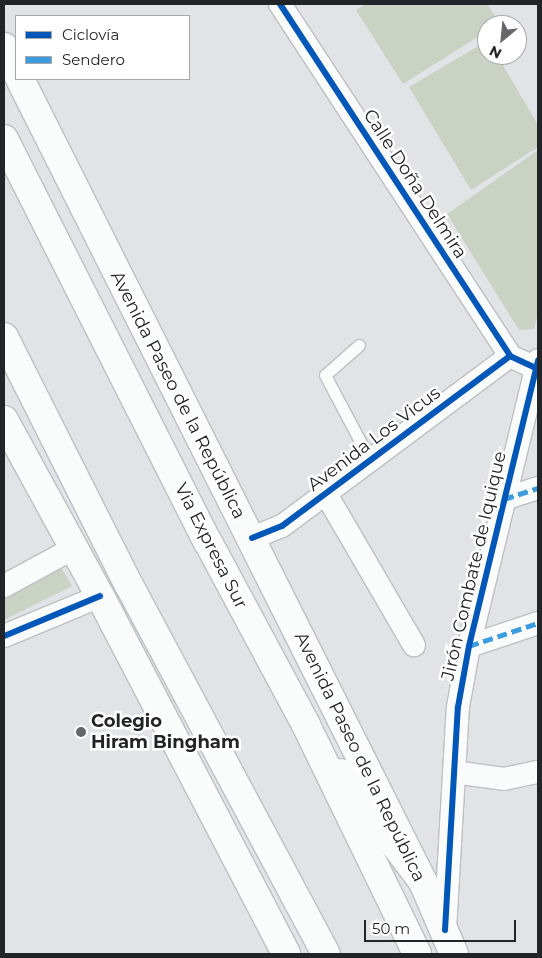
<!DOCTYPE html>
<html>
<head>
<meta charset="utf-8">
<style>
  body { margin:0 }
  #map { position:relative; width:542px; height:958px; overflow:hidden; background:#e1e3e7; font-family:Montserrat,sans-serif }
  div>[style] { position:absolute }
  .green>* { inset:0; background:#cad2c3 }
  .roads { filter:drop-shadow(1px 0 #bebfc2) drop-shadow(-1px 0 #bebfc2) drop-shadow(0 1px #bebfc2) drop-shadow(0 -1px #bebfc2) }
  .lane>* { height:11px; margin:-5.5px; padding:0 5.5px; transform-origin:5.5px; border-radius:5.5px; background:#fafbfb }
  .street>* { height:22px; margin:-11px; padding:0 11px; transform-origin:11px; border-radius:11px; background:#fafbfb }
  .primary>* { height:28px; margin:-14px; padding:0 14px; transform-origin:14px; border-radius:14px; background:#fafbfb }
  .highway>* { height:28px; margin:-14px; padding:0 14px; transform-origin:14px; border-radius:14px; background:#fafbfb }
  .quiet>* { height:5px; margin-top:-2.5px; transform-origin:0; background:repeating-linear-gradient(90deg,#3c9ce0 0 10px,transparent 0 15px) }
  .cycleway>* { height:6px; margin:-3px; padding:0 3px; transform-origin:3px; border-radius:3px; background:#0057b8 }
  .dots>* { width:14px; height:14px; translate:-50% -50%; box-sizing:border-box; border:2px solid #fff; border-radius:50% }
  span { translate:-50% -50%; white-space:nowrap; text-align:center; line-height:1.15; -webkit-text-stroke:5px #fff; paint-order:stroke }
  .street-label { font-size:18px; color:#232427 }
  .poi-label { font-size:18px; color:#232427; font-weight:700 }
  .left { translate:0 -50%; text-align:left }
  .frame { position:absolute; inset:0; border:5px solid #232427; pointer-events:none }
  .legend { position:absolute; left:15px; top:15px; width:175px; height:65px; box-sizing:border-box; background:#fff; border:1px solid #a7a7a9; margin:0; padding:6px 9px; list-style:none; font-size:15px; color:#232427 }
  .legend li { display:flex; align-items:center; gap:10px; height:25px }
  .legend b { width:25px; border:1px solid #a7a7a9 }
  .north { position:absolute; left:477px; top:15px; width:50px; height:50px; box-sizing:border-box; background:#fff; border:1px solid #a7a7a9; border-radius:50%; rotate:208deg; font-size:14px; font-weight:700; line-height:20px; text-align:center; color:#232427 }
  .north::after { content:''; display:block; margin:auto; width:18px; height:22px; background:#66676a; clip-path:polygon(50% 0,100% 100%,50% 72%,0 100%) }
  .scale { position:absolute; left:364px; top:920px; width:152px; height:22px; box-sizing:border-box; border:2px solid #232427; border-top:0; padding-left:6px; font-size:15px; line-height:18px; white-space:nowrap; color:#232427; -webkit-text-stroke:4px #fff; paint-order:stroke }
</style>
</head>
<body>
<div id="map">
  <div class="green">
    <div style="clip-path:polygon(366px 4px,487px 4px,500px 23px,487px 25px,487px 31px,403px 84px,356px 10px)"></div>
    <div style="clip-path:polygon(487px 41px,487px 55px,497px 55px,538px 125px,538px 147px,471px 190px,409px 87px)"></div>
    <div style="clip-path:polygon(538px 150px,538px 314px,534px 329px,519px 330px,447px 214px)"></div>
    <div style="clip-path:polygon(58px 562px,72px 586px,4px 620px,4px 592px)"></div>
  </div>
  <div class="roads">
    <div class="lane">
      <div style="left:359px;top:345px;width:45px;rotate:138.6deg"></div>
      <div style="left:325px;top:375px;width:96px;rotate:62.1deg"></div>
    </div>
    <div class="street">
      <div style="left:280px;top:4px;width:420px;rotate:56.8deg"></div>
      <div style="left:510px;top:356px;width:29px;rotate:25deg"></div>
      <div style="left:326px;top:494px;width:175px;rotate:59.8deg"></div>
      <div style="left:504px;top:499px;width:36px;rotate:-18deg"></div>
      <div style="left:252px;top:538px;width:32px;rotate:-22deg"></div>
      <div style="left:282px;top:526px;width:284px;rotate:-36.7deg"></div>
      <div style="left:4px;top:586px;width:80px;rotate:-28.5deg"></div>
      <div style="left:4px;top:636px;width:104px;rotate:-22.6deg"></div>
      <div style="left:469px;top:646px;width:73px;rotate:-18.4deg"></div>
      <div style="left:454px;top:772px;width:50px;rotate:8deg"></div>
      <div style="left:504px;top:779px;width:35px;rotate:-12deg"></div>
      <div style="left:445px;top:930px;width:223px;rotate:-86.7deg"></div>
      <div style="left:458px;top:707px;width:62px;rotate:-79.8deg"></div>
      <div style="left:469px;top:646px;width:294px;rotate:-76.4deg"></div>
    </div>
    <div class="primary">
      <div style="left:4px;top:47px;width:28px;rotate:64deg"></div>
      <div style="left:20px;top:79px;width:898px;rotate:63.35deg"></div>
      <div style="left:423px;top:882px;width:78px;rotate:66.7deg"></div>
      <div style="left:4px;top:420px;width:200px;rotate:61.4deg"></div>
      <div style="left:100px;top:596px;width:403px;rotate:62.5deg"></div>
    </div>
    <div class="highway">
      <div style="left:4px;top:139px;width:452px;rotate:63.2deg"></div>
      <div style="left:208px;top:542px;width:208px;rotate:61.8deg"></div>
      <div style="left:306px;top:725px;width:254px;rotate:64.1deg"></div>
      <div style="left:4px;top:337px;width:278px;rotate:63.3deg"></div>
      <div style="left:129px;top:585px;width:418px;rotate:61.9deg"></div>
      <div style="left:341px;top:773px;width:136px;rotate:53deg"></div>
    </div>
  </div>
  <div class="quiet">
    <div style="left:504px;top:499px;width:36px;rotate:-18deg"></div>
    <div style="left:469px;top:646px;width:73px;rotate:-18.4deg"></div>
  </div>
  <div class="cycleway">
    <div style="left:280px;top:4px;width:420px;rotate:56.8deg"></div>
    <div style="left:510px;top:356px;width:29px;rotate:25deg"></div>
    <div style="left:252px;top:538px;width:32px;rotate:-22deg"></div>
    <div style="left:282px;top:526px;width:284px;rotate:-36.7deg"></div>
    <div style="left:4px;top:636px;width:104px;rotate:-22.6deg"></div>
    <div style="left:445px;top:930px;width:223px;rotate:-86.7deg"></div>
    <div style="left:458px;top:707px;width:62px;rotate:-79.8deg"></div>
    <div style="left:469px;top:646px;width:294px;rotate:-76.4deg"></div>
  </div>
  <div class="dots">
    <div style="left:81px;top:732px;background:#66676a"></div>
  </div>
  <div class="street-label">
    <span style="left:415px;top:184px;rotate:57deg">Calle Doña Delmira</span>
    <span style="left:178px;top:395px;rotate:63deg">Avenida Paseo de la República</span>
    <span style="left:374px;top:439px;rotate:-37deg">Avenida Los Vicus</span>
    <span style="left:211px;top:546px;rotate:63deg">Via Expresa Sur</span>
    <span style="left:474px;top:566px;rotate:-77deg">Jirón Combate de Iquique</span>
    <span style="left:360px;top:757px;rotate:64deg">Avenida Paseo de la República</span>
  </div>
  <div class="poi-label">
    <span class="left" style="left:91px;top:732px">Colegio<br>Hiram Bingham</span>
  </div>
  <div class="frame"></div>
  <ul class="legend">
  <li><b style="height:6px;background:#0057b8"></b>Ciclovía</li>
  <li><b style="height:6px;background:#3c9ce0"></b>Sendero</li>
  </ul>
  <div class="north">N</div>
  <div class="scale">50 m</div>
</div>
</body>
</html>
